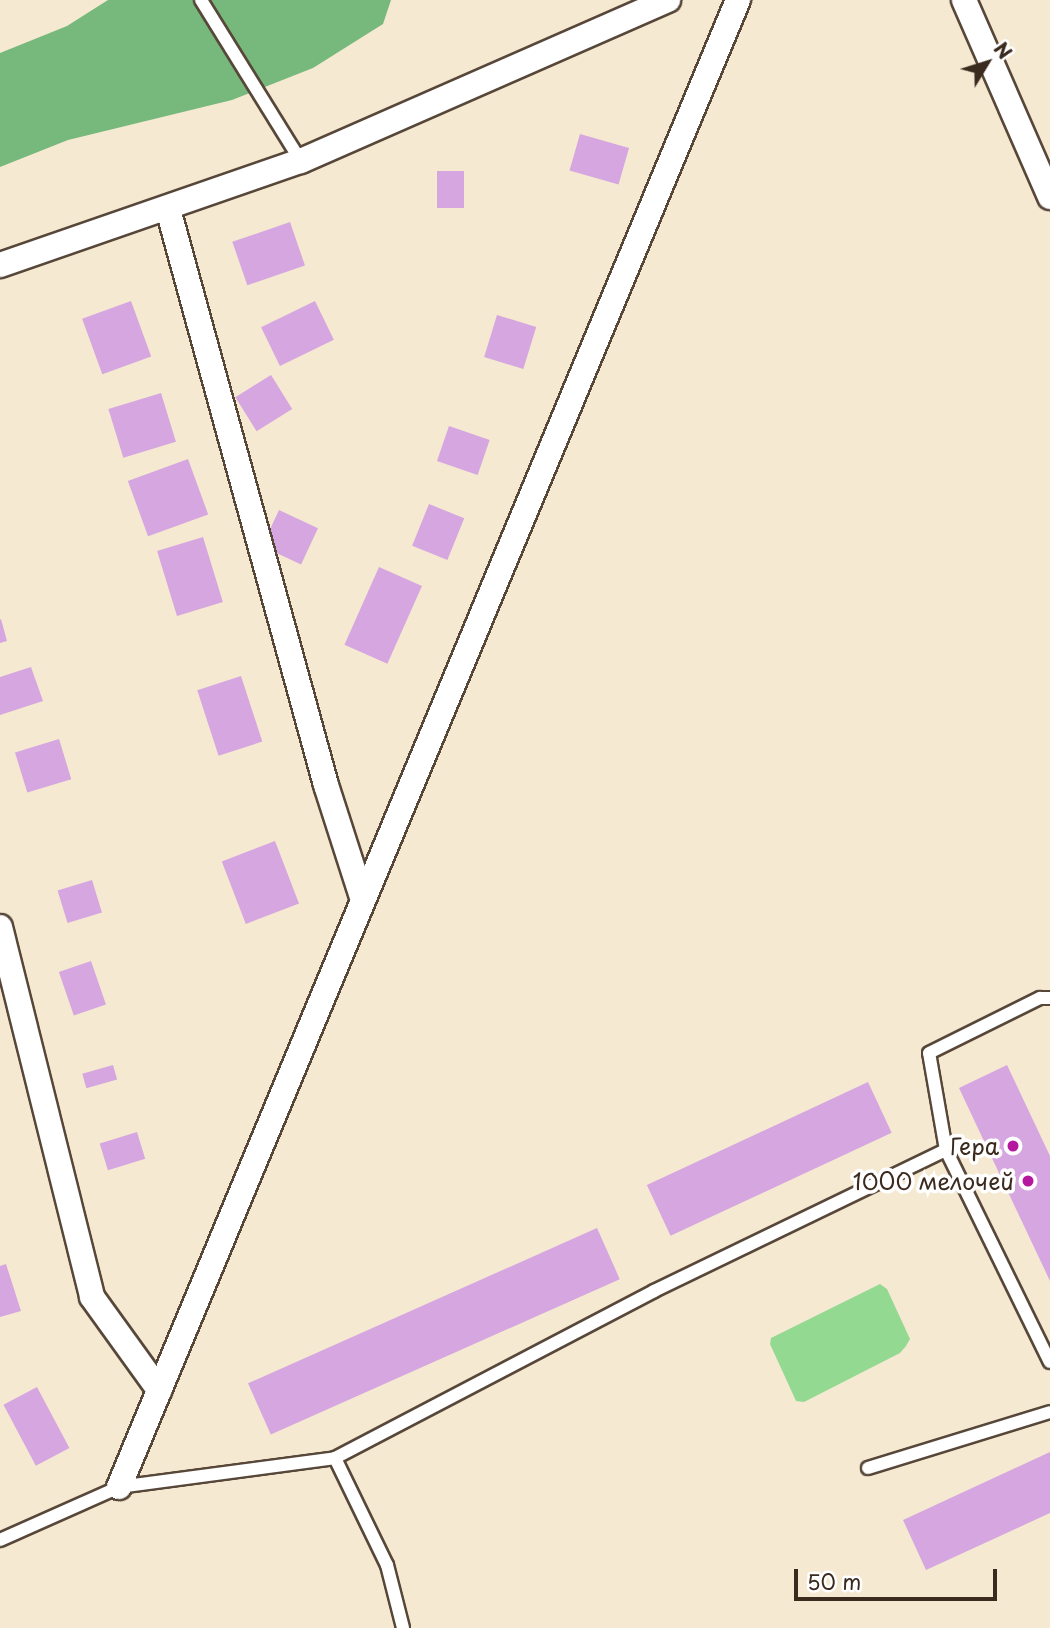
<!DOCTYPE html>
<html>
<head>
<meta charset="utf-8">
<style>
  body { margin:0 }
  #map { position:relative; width:1050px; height:1628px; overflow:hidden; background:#f5e9d2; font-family:"Playpen Sans",sans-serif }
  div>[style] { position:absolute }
  .green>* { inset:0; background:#94d992 }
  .forest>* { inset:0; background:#77b97c }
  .building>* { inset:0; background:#d5a6e0; transform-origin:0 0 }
  .roads { filter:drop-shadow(2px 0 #574739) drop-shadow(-2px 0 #574739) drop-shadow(0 2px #574739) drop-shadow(0 -2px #574739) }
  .service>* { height:12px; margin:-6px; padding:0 6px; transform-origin:6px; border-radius:6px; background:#fff }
  .minor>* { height:24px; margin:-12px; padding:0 12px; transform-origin:12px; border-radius:12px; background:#fff }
  .dots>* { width:19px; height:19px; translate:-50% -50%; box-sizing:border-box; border:4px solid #fff; border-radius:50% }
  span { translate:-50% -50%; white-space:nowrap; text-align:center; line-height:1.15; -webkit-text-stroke:7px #fff; paint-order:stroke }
  .poi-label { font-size:23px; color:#3b2a1e }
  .right { translate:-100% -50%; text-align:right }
  .north { position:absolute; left:952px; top:28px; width:70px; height:70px; -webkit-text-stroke:5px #fff; paint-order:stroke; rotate:52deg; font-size:19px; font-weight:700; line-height:28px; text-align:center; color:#3b2a1e }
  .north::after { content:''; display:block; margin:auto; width:24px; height:32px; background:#3b2a1e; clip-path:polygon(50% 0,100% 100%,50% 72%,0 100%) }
  .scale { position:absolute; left:794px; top:1569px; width:203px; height:32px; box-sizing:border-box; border:4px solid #3b2a1e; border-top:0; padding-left:9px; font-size:21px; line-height:24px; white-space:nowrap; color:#3b2a1e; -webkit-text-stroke:5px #fff; paint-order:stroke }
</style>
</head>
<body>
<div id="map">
  <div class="green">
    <div style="clip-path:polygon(880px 1284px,887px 1289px,910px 1339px,906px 1346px,900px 1353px,804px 1402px,796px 1401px,770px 1344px,771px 1338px)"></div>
  </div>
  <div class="forest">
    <div style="clip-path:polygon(108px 0,391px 0,383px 24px,313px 68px,232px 100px,68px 140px,0 167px,0 53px,67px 26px)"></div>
  </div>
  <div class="building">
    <div style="left:580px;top:134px;width:51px;height:38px;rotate:16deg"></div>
    <div style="left:437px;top:171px;width:27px;height:37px"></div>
    <div style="left:290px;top:222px;width:46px;height:61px;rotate:71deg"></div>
    <div style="left:131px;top:301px;width:59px;height:52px;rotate:70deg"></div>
    <div style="left:315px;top:301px;width:43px;height:60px;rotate:64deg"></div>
    <div style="left:497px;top:315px;width:41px;height:44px;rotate:17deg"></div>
    <div style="left:271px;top:375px;width:40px;height:42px;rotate:58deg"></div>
    <div style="left:161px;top:393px;width:51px;height:55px;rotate:73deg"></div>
    <div style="left:449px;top:426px;width:43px;height:37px;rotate:19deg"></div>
    <div style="left:188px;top:459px;width:59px;height:64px;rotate:70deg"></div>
    <div style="left:429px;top:504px;width:38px;height:45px;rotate:22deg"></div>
    <div style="left:279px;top:510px;width:43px;height:40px;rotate:25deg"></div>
    <div style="left:203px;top:537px;width:68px;height:48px;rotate:73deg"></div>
    <div style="left:379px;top:567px;width:47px;height:85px;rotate:24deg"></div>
    <div style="clip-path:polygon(1px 619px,7px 641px,0 643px,0 620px)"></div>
    <div style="clip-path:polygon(31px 667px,43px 701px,0 715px,0 677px)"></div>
    <div style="left:241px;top:676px;width:69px;height:46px;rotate:72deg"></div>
    <div style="left:59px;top:739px;width:42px;height:46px;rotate:73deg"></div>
    <div style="left:275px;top:841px;width:67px;height:57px;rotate:69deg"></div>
    <div style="left:92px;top:880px;width:34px;height:36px;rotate:73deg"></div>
    <div style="left:91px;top:961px;width:46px;height:34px;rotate:71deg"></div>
    <div style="left:113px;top:1065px;width:15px;height:32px;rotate:74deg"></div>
    <div style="clip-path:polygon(1007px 1065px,1050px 1156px,1050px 1281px,959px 1088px)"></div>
    <div style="left:868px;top:1082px;width:56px;height:244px;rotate:65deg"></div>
    <div style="left:137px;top:1132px;width:28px;height:39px;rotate:73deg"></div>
    <div style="left:597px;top:1228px;width:56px;height:382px;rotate:66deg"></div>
    <div style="clip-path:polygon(6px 1264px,21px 1311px,0 1317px,0 1266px)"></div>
    <div style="left:37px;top:1387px;width:69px;height:38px;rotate:62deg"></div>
    <div style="clip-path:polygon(1050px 1452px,1050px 1513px,926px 1570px,903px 1520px)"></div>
  </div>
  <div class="roads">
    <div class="service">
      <div style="left:201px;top:0;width:190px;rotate:58.2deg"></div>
      <div style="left:946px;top:1150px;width:98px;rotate:-99.9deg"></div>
      <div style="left:929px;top:1053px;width:124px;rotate:-26.4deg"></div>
      <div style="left:1040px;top:998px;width:10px"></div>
      <div style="left:335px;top:1458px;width:119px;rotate:64.1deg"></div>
      <div style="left:387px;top:1565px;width:65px;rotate:75.7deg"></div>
      <div style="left:868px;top:1468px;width:190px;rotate:-17.1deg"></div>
      <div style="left:0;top:1540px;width:130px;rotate:-24deg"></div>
      <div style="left:119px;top:1487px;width:218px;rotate:-7.6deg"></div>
      <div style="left:335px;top:1458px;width:360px;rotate:-27.6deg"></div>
      <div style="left:654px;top:1291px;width:324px;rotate:-25.8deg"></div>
      <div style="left:946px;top:1150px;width:236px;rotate:63.9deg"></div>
    </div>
    <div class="minor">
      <div style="left:964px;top:0;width:215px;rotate:66.4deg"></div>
      <div style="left:168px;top:209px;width:597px;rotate:74.66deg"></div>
      <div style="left:326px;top:785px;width:118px;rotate:72.2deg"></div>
      <div style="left:0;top:265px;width:318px;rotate:-19.1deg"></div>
      <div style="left:301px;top:161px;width:401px;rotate:-23.7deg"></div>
      <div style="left:0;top:927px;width:381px;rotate:76deg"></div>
      <div style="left:92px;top:1297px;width:115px;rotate:54.2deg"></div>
      <div style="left:119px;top:1487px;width:1611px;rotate:-67.4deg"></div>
    </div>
  </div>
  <div class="dots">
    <div style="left:1013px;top:1146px;background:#b5179e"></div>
    <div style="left:1028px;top:1181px;background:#b5179e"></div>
  </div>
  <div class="poi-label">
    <span class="right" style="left:999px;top:1146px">Гера</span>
    <span class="right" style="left:1014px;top:1181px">1000 мелочей</span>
  </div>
  <div class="north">N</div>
  <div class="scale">50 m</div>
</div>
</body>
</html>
